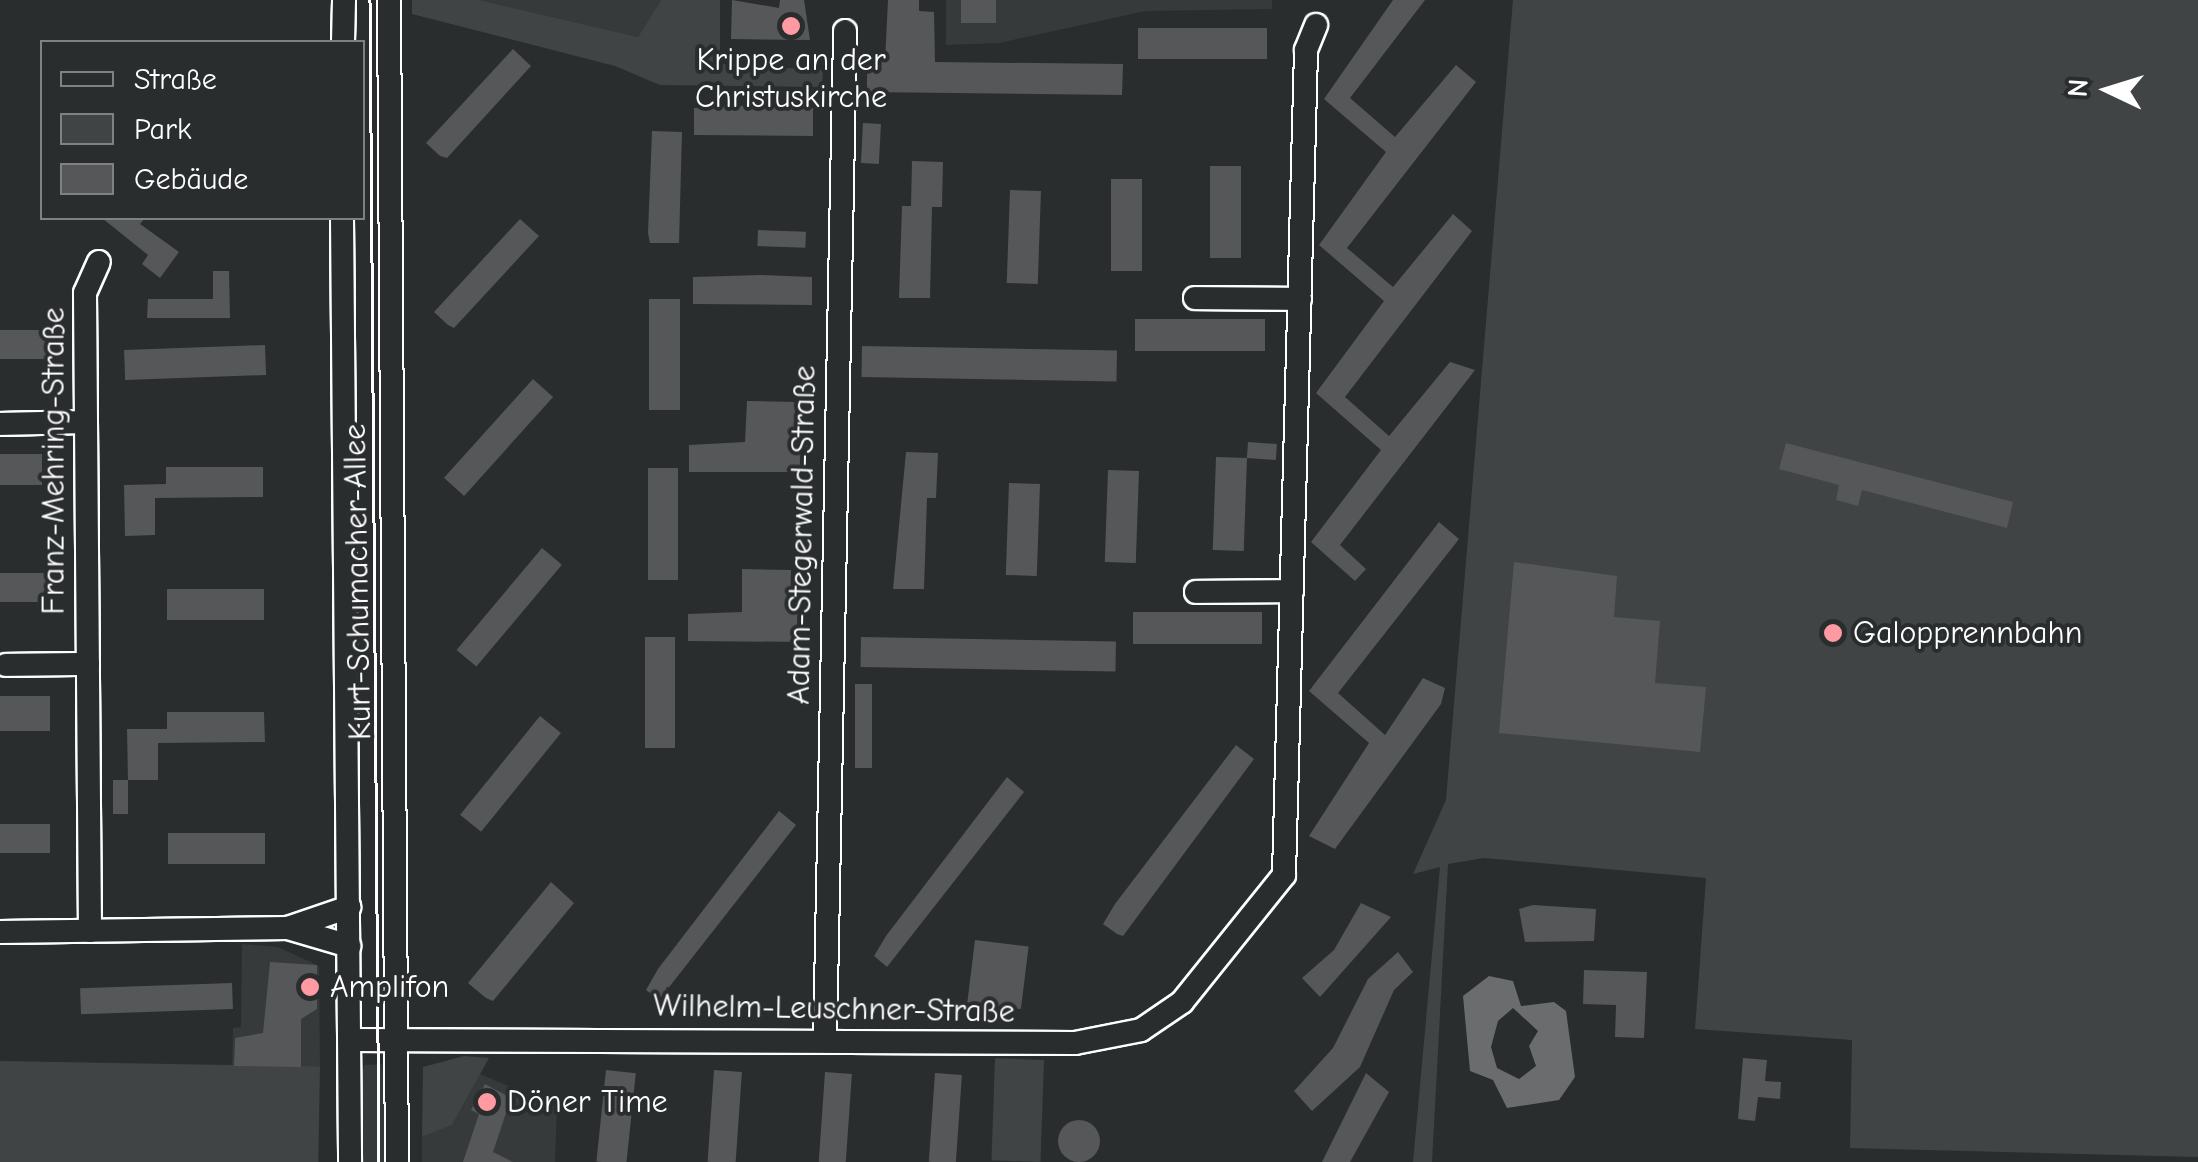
<!DOCTYPE html>
<html>
<head>
<meta charset="utf-8">
<style>
  body { margin:0 }
  #map { position:relative; width:2198px; height:1162px; overflow:hidden; background:#2a2d2e; font-family:"Comic Neue",sans-serif }
  div>[style] { position:absolute }
  .built>* { inset:0; background:#373a3b }
  .green>* { inset:0; background:#414445; transform-origin:0 0 }
  .water>* { inset:0; background:#6a6c6d }
  .building>* { inset:0; background:#555758; transform-origin:0 0 }
  .round { border-radius:50% }
  .roads { filter:drop-shadow(2px 0 #fff) drop-shadow(-2px 0 #fff) drop-shadow(0 2px #fff) drop-shadow(0 -2px #fff) }
  .minor>* { height:22px; margin:-11px; padding:0 11px; transform-origin:11px; border-radius:11px; background:#2a2d2e }
  .tram>* { height:2.5px; margin:-1.25px; padding:0 1.25px; transform-origin:1.25px; border-radius:1.25px; background:#fff }
  .dots>* { width:28px; height:28px; translate:-50% -50%; box-sizing:border-box; border:5px solid #2a2d2e; border-radius:50% }
  span { translate:-50% -50%; white-space:nowrap; text-align:center; line-height:1.15; -webkit-text-stroke:8px #2a2d2e; paint-order:stroke }
  .poi-label { font-size:32px; color:#fff }
  .left { translate:0 -50%; text-align:left }
  .street-label { font-size:32px; color:#fff }
  .legend { position:absolute; left:40px; top:40px; width:325px; height:180px; box-sizing:border-box; background:#2a2d2e; border:2px solid #7f8182; margin:0; padding:12px 18px; list-style:none; font-size:30px; color:#fff }
  .legend li { display:flex; align-items:center; gap:20px; height:50px }
  .legend b { width:50px; border:2px solid #7f8182 }
  .north { position:absolute; left:2058px; top:40px; width:100px; height:100px; -webkit-text-stroke:8px #2a2d2e; paint-order:stroke; rotate:274deg; font-size:28px; font-weight:700; line-height:40px; text-align:center; color:#fff }
  .north::after { content:''; display:block; margin:auto; width:35px; height:45px; background:#fff; clip-path:polygon(50% 0,100% 100%,50% 72%,0 100%) }
</style>
</head>
<body>
<div id="map">
  <div class="built">
    <div style="clip-path:polygon(479px 0,661px 0,638px 37px)"></div>
    <div style="clip-path:polygon(946px 0,1272px 0,1272px 9px,1145px 11px,999px 43px,946px 45px)"></div>
    <div style="clip-path:polygon(242px 944px,278px 947px,319px 966px,320px 1069px,232px 1068px,233px 1028px,241px 1027px)"></div>
    <div style="clip-path:polygon(382px 1064px,390px 1162px,359px 1162px,360px 1076px,365px 1065px)"></div>
    <div style="clip-path:polygon(480px 1074px,557px 1107px,555px 1162px,422px 1162px,422px 1137px,452px 1125px)"></div>
  </div>
  <div class="green">
    <div style="clip-path:polygon(412px 0,479px 0,638px 37px,661px 0,720px 0,720px 64px,823px 70px,822px 87px,660px 85px,615px 66px,412px 14px)"></div>
    <div style="clip-path:polygon(1513px 0,2198px 0,2198px 1157px,1850px 1148px,1852px 1040px,1695px 1029px,1706px 878px,1484px 858px,1448px 864px,1432px 1162px,1413px 1162px,1440px 867px,1413px 874px,1446px 800px)"></div>
    <div style="clip-path:polygon(464px 1056px,489px 1058px,452px 1125px,422px 1137px,423px 1067px)"></div>
    <div style="left:1044px;top:1060px;width:102px;height:49px;rotate:92deg"></div>
    <div style="left:0;top:1061px;width:320px;height:101px;rotate:1deg"></div>
  </div>
  <div class="water">
    <div style="clip-path:polygon(evenodd,1489px 976px,1513px 981px,1521px 1006px,1554px 1002px,1566px 1011px,1575px 1077px,1559px 1100px,1507px 1108px,1493px 1080px,1470px 1071px,1463px 996px,1489px 976px,1513px 1008px,1538px 1031px,1529px 1046px,1536px 1066px,1519px 1079px,1497px 1068px,1491px 1047px,1498px 1021px,1513px 1008px)"></div>
  </div>
  <div class="building">
    <div style="clip-path:polygon(732px 0,779px 8px,780px 0,804px 0,810px 40px,731px 39px)"></div>
    <div style="clip-path:polygon(888px 0,919px 0,919px 11px,934px 12px,935px 62px,1123px 64px,1122px 95px,867px 92px,867px 61px,885px 61px)"></div>
    <div style="left:961px;top:0;width:35px;height:23px"></div>
    <div style="clip-path:polygon(1393px 0,1425px 0,1350px 98px,1395px 137px,1456px 65px,1476px 82px,1347px 248px,1393px 287px,1453px 214px,1472px 231px,1345px 397px,1389px 436px,1450px 362px,1475px 370px,1340px 545px,1366px 569px,1355px 581px,1311px 542px,1381px 450px,1316px 393px,1384px 301px,1319px 245px,1386px 152px,1324px 99px)"></div>
    <div style="left:1138px;top:28px;width:129px;height:31px"></div>
    <div style="clip-path:polygon(513px 49px,531px 66px,447px 158px,440px 156px,426px 143px)"></div>
    <div style="clip-path:polygon(762px 105px,813px 108px,813px 136px,694px 135px,694px 108px)"></div>
    <div style="left:863px;top:123px;width:18px;height:40px;rotate:3deg"></div>
    <div style="clip-path:polygon(652px 131px,682px 132px,679px 243px,650px 243px,648px 233px)"></div>
    <div style="clip-path:polygon(912px 161px,943px 162px,942px 207px,932px 207px,930px 298px,899px 298px,902px 206px,911px 206px)"></div>
    <div style="left:1210px;top:166px;width:31px;height:92px"></div>
    <div style="left:1111px;top:179px;width:31px;height:92px"></div>
    <div style="left:1010px;top:190px;width:31px;height:93px;rotate:2deg"></div>
    <div style="clip-path:polygon(102px 218px,145px 218px,140px 224px,179px 252px,160px 278px,142px 264px,148px 255px)"></div>
    <div style="clip-path:polygon(520px 219px,539px 236px,454px 328px,448px 325px,434px 312px)"></div>
    <div style="left:758px;top:230px;width:48px;height:16px;rotate:2deg"></div>
    <div style="clip-path:polygon(213px 271px,229px 271px,230px 318px,147px 318px,148px 299px,213px 299px)"></div>
    <div style="clip-path:polygon(761px 275px,812px 277px,812px 305px,693px 304px,693px 277px)"></div>
    <div style="left:649px;top:299px;width:31px;height:111px"></div>
    <div style="left:1135px;top:319px;width:130px;height:32px"></div>
    <div style="left:0;top:330px;width:48px;height:29px"></div>
    <div style="left:265px;top:345px;width:30px;height:141px;rotate:88deg"></div>
    <div style="left:862px;top:346px;width:255px;height:31px;rotate:1deg"></div>
    <div style="left:533px;top:379px;width:27px;height:133px;rotate:42deg"></div>
    <div style="clip-path:polygon(747px 401px,795px 402px,795px 442px,808px 445px,808px 472px,689px 472px,689px 445px,745px 442px)"></div>
    <div style="left:1248px;top:442px;width:29px;height:16px;rotate:4deg"></div>
    <div style="clip-path:polygon(1786px 443px,2013px 502px,2007px 528px,1862px 490px,1858px 506px,1836px 500px,1839px 485px,1779px 469px)"></div>
    <div style="clip-path:polygon(906px 452px,938px 453px,936px 498px,927px 498px,924px 589px,893px 589px)"></div>
    <div style="left:0;top:454px;width:42px;height:31px"></div>
    <div style="left:1216px;top:457px;width:31px;height:93px;rotate:2deg"></div>
    <div style="clip-path:polygon(166px 467px,263px 467px,263px 497px,155px 498px,155px 535px,125px 536px,124px 485px,166px 484px)"></div>
    <div style="left:648px;top:468px;width:30px;height:112px"></div>
    <div style="left:1108px;top:470px;width:31px;height:92px;rotate:2deg"></div>
    <div style="left:1009px;top:483px;width:31px;height:92px;rotate:2deg"></div>
    <div style="clip-path:polygon(1439px 522px,1459px 539px,1338px 693px,1385px 735px,1423px 678px,1445px 688px,1441px 704px,1335px 849px,1309px 836px,1369px 743px,1309px 691px)"></div>
    <div style="left:542px;top:548px;width:26px;height:133px;rotate:40deg"></div>
    <div style="clip-path:polygon(1514px 562px,1617px 576px,1614px 617px,1660px 621px,1655px 683px,1706px 687px,1700px 752px,1499px 733px)"></div>
    <div style="clip-path:polygon(742px 569px,791px 570px,790px 611px,807px 614px,807px 642px,688px 641px,688px 614px,742px 612px)"></div>
    <div style="left:0;top:573px;width:48px;height:29px"></div>
    <div style="left:167px;top:589px;width:97px;height:31px"></div>
    <div style="left:1133px;top:612px;width:129px;height:32px"></div>
    <div style="left:645px;top:637px;width:30px;height:111px"></div>
    <div style="left:861px;top:637px;width:255px;height:30px;rotate:1deg"></div>
    <div style="left:855px;top:684px;width:17px;height:84px"></div>
    <div style="left:0;top:696px;width:50px;height:35px"></div>
    <div style="clip-path:polygon(167px 712px,264px 712px,265px 742px,158px 743px,158px 780px,128px 780px,127px 729px,167px 729px)"></div>
    <div style="left:540px;top:716px;width:27px;height:127px;rotate:39deg"></div>
    <div style="clip-path:polygon(1236px 745px,1254px 759px,1123px 936px,1117px 934px,1103px 924px,1115px 904px)"></div>
    <div style="clip-path:polygon(1007px 777px,1024px 792px,887px 967px,874px 956px,886px 936px)"></div>
    <div style="left:113px;top:780px;width:15px;height:34px"></div>
    <div style="clip-path:polygon(779px 811px,796px 825px,659px 1000px,646px 990px,658px 969px)"></div>
    <div style="left:0;top:824px;width:50px;height:29px"></div>
    <div style="left:265px;top:833px;width:31px;height:97px;rotate:90deg"></div>
    <div style="clip-path:polygon(551px 882px,574px 903px,493px 1001px,486px 998px,468px 983px)"></div>
    <div style="clip-path:polygon(1361px 903px,1391px 917px,1320px 997px,1302px 978px,1334px 950px)"></div>
    <div style="clip-path:polygon(1533px 905px,1596px 909px,1594px 941px,1525px 942px,1519px 909px)"></div>
    <div style="left:975px;top:940px;width:54px;height:63px;rotate:7deg"></div>
    <div style="clip-path:polygon(1398px 952px,1413px 972px,1394px 990px,1360px 1067px,1312px 1111px,1294px 1091px,1333px 1048px,1368px 979px)"></div>
    <div style="clip-path:polygon(270px 962px,317px 965px,317px 1009px,301px 1019px,301px 1067px,234px 1066px,235px 1038px,263px 1033px)"></div>
    <div style="clip-path:polygon(1584px 970px,1647px 972px,1644px 1038px,1615px 1037px,1616px 1005px,1583px 1004px)"></div>
    <div style="left:232px;top:983px;width:26px;height:152px;rotate:88deg"></div>
    <div style="clip-path:polygon(1743px 1058px,1767px 1060px,1765px 1081px,1781px 1082px,1780px 1099px,1758px 1097px,1755px 1121px,1738px 1119px)"></div>
    <div style="left:606px;top:1070px;width:30px;height:92px;rotate:6deg"></div>
    <div style="left:714px;top:1070px;width:28px;height:92px;rotate:4deg"></div>
    <div style="left:825px;top:1072px;width:27px;height:90px;rotate:4deg"></div>
    <div style="left:935px;top:1073px;width:27px;height:89px;rotate:4deg"></div>
    <div style="clip-path:polygon(1366px 1073px,1389px 1092px,1350px 1162px,1322px 1162px)"></div>
    <div style="clip-path:polygon(485px 1084px,511px 1098px,493px 1152px,513px 1162px,463px 1162px,479px 1114px,471px 1110px)"></div>
    <div class="round" style="left:1058px;top:1120px;width:42px;height:42px"></div>
  </div>
  <div class="roads">
    <div class="minor">
      <div style="left:389px;top:0;width:1162px;rotate:89.61deg"></div>
      <div style="left:343px;top:42px;width:42px;rotate:-88.6deg"></div>
      <div style="left:342px;top:218px;width:944px;rotate:89.51deg"></div>
      <div style="left:1195px;top:298px;width:105px;rotate:0.5deg"></div>
      <div style="left:0;top:424px;width:86px;rotate:-1.3deg"></div>
      <div style="left:1196px;top:592px;width:96px;rotate:-0.6deg"></div>
      <div style="left:6px;top:665px;width:82px;rotate:-0.7deg"></div>
      <div style="left:288px;top:928px;width:64px;rotate:16.4deg"></div>
      <div style="left:90px;top:931px;width:638px;rotate:-90.45deg"></div>
      <div style="left:85px;top:293px;width:34px;rotate:-66deg"></div>
      <div style="left:0;top:932px;width:288px;rotate:-0.8deg"></div>
      <div style="left:288px;top:928px;width:65px;rotate:-19deg"></div>
      <div style="left:350px;top:1040px;width:725px;rotate:0.24deg"></div>
      <div style="left:1075px;top:1043px;width:67px;rotate:-11.1deg"></div>
      <div style="left:1141px;top:1030px;width:50px;rotate:-34.3deg"></div>
      <div style="left:1182px;top:1002px;width:163px;rotate:-51.2deg"></div>
      <div style="left:1284px;top:875px;width:825px;rotate:-88.47deg"></div>
      <div style="left:1306px;top:50px;width:27px;rotate:-68deg"></div>
      <div style="left:825px;top:1040px;width:1009px;rotate:-88.86deg"></div>
    </div>
  </div>
  <div class="tram">
    <div style="left:370px;top:0;width:1162px;rotate:89.56deg"></div>
  </div>
  <div class="dots">
    <div style="left:791px;top:26px;background:#ff9aa2"></div>
    <div style="left:1833px;top:633px;background:#ff9aa2"></div>
    <div style="left:310px;top:987px;background:#ff9aa2"></div>
    <div style="left:487px;top:1102px;background:#ff9aa2"></div>
  </div>
  <div class="poi-label">
    <span style="left:791px;top:79px">Krippe an der<br>Christuskirche</span>
    <span class="left" style="left:1853px;top:633px">Galopprennbahn</span>
    <span class="left" style="left:330px;top:987px">Amplifon</span>
    <span class="left" style="left:507px;top:1102px">Döner Time</span>
  </div>
  <div class="street-label">
    <span style="left:54px;top:461px;rotate:-90deg">Franz-Mehring-Straße</span>
    <span style="left:802px;top:535px;rotate:-89deg">Adam-Stegerwald-Straße</span>
    <span style="left:358px;top:582px;rotate:-91deg">Kurt-Schumacher-Allee</span>
    <span style="left:834px;top:1009px;rotate:1deg">Wilhelm-Leuschner-Straße</span>
  </div>
  <ul class="legend">
  <li><b style="height:12px;background:#2a2d2e"></b>Straße</li>
  <li><b style="height:28px;background:#414445"></b>Park</li>
  <li><b style="height:28px;background:#555758"></b>Gebäude</li>
  </ul>
  <div class="north">N</div>
</div>
</body>
</html>
